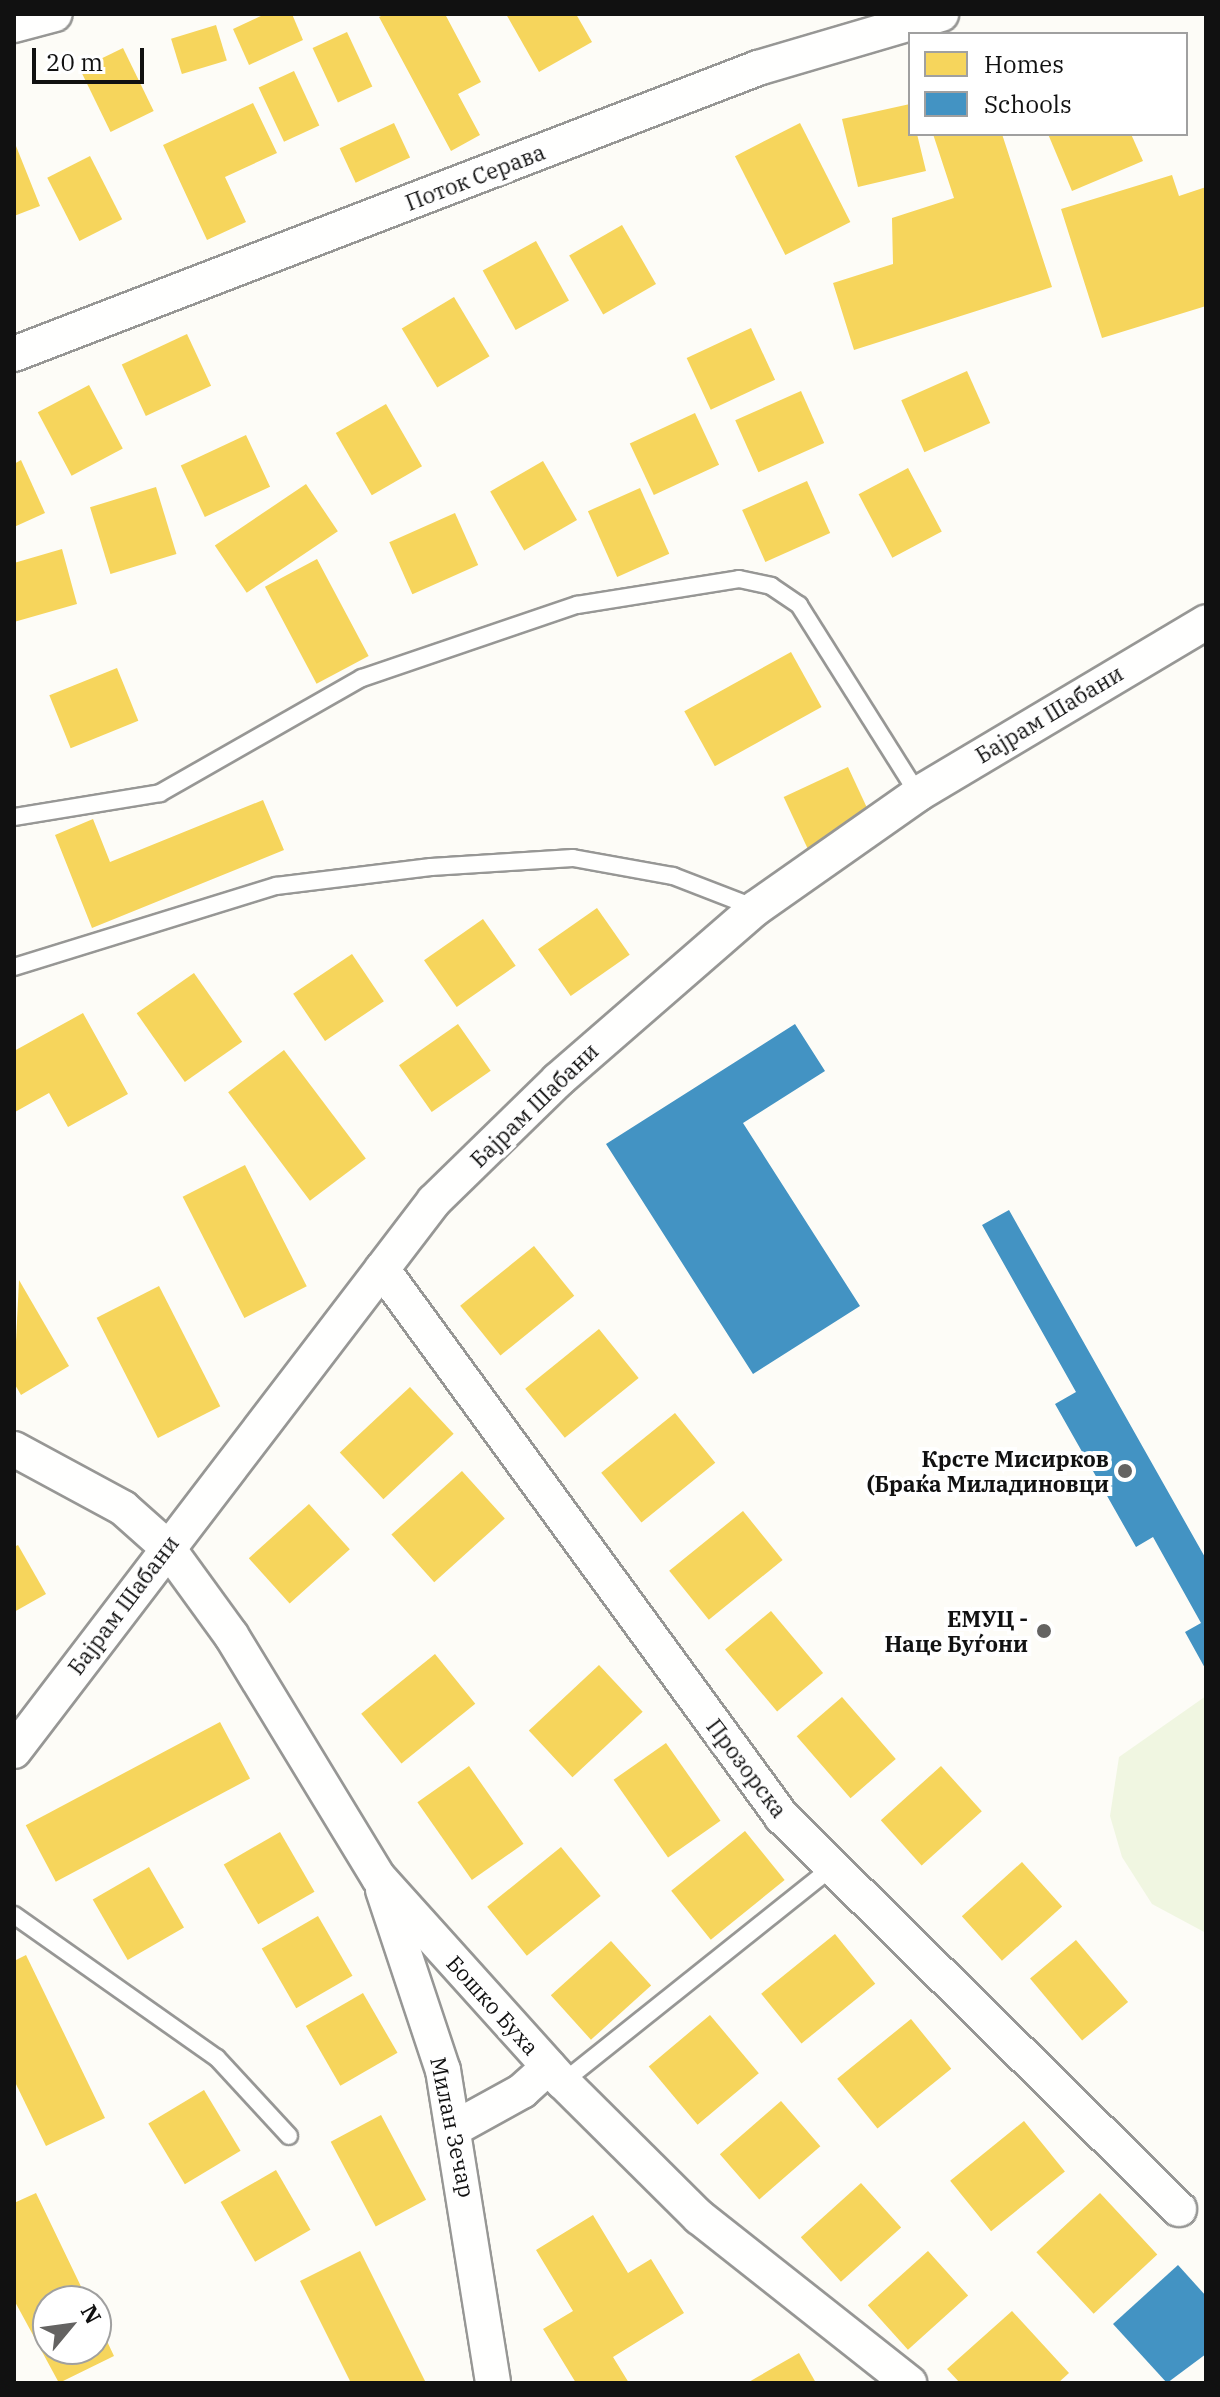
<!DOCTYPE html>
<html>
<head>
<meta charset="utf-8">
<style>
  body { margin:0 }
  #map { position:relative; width:1220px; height:2397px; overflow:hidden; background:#fdfcf7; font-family:"IBM Plex Serif",serif }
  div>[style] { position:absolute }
  .pitch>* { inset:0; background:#f0f6e1 }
  .homes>* { inset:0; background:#f6d55c; transform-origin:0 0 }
  .schools>* { inset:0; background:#4393c3 }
  .roads { filter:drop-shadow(2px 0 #979795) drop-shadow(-2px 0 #979795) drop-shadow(0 2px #979795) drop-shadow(0 -2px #979795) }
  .lane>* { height:16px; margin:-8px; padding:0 8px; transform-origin:8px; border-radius:8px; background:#fffffe }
  .street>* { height:34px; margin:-17px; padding:0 17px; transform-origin:17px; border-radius:17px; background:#fffffe }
  .dots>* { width:22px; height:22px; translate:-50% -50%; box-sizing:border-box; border:4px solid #fff; border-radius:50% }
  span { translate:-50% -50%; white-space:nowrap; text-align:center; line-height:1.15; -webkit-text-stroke:8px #fff; paint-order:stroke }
  .street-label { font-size:22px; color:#111 }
  .poi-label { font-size:22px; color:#111; font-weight:700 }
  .right { translate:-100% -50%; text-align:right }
  .frame { position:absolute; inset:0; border:16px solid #111; pointer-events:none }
  .legend { position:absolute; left:908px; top:32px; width:280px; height:104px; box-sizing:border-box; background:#fff; border:2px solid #a0a0a0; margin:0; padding:10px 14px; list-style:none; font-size:24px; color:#111 }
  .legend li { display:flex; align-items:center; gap:16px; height:40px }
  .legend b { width:40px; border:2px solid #a0a0a0 }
  .north { position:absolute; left:32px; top:2285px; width:80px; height:80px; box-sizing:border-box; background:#fff; border:2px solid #a0a0a0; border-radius:50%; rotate:61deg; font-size:22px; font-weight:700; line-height:32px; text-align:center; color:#111 }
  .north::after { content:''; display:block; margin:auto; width:28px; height:36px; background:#646362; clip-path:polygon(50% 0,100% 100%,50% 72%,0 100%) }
  .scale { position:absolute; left:32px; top:48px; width:112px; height:36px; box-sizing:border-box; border:4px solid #111; border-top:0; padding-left:10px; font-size:24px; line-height:28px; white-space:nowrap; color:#111; -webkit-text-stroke:6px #fff; paint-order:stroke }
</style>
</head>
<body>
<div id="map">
  <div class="pitch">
    <div style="clip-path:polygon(1206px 1696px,1206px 1933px,1152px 1904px,1122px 1857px,1110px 1816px,1119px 1757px)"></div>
  </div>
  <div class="homes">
    <div style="clip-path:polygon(265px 14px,292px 14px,303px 40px,249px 65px,233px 29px)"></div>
    <div style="clip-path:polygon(385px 14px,445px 14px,481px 82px,458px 94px,480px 135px,451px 151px,379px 17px)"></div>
    <div style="clip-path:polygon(506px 14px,576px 14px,592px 42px,539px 72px)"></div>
    <div style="left:216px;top:25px;width:37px;height:47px;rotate:73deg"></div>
    <div style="left:347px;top:32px;width:60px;height:38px;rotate:65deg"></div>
    <div style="left:123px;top:48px;width:70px;height:48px;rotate:64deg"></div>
    <div style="left:294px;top:71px;width:60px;height:39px;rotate:65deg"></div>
    <div style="clip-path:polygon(253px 103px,277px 153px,225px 177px,246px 222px,207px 240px,163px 145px)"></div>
    <div style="clip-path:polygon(910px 104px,910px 134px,917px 134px,926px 171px,858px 187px,842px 119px)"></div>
    <div style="left:394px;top:123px;width:38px;height:60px;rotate:65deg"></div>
    <div style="left:800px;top:123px;width:111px;height:73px;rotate:63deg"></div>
    <div style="clip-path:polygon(933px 134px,1002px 134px,1052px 287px,854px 350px,833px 283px,893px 264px,892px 218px,954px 198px)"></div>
    <div style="clip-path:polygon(1048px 134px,1131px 134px,1143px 161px,1072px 191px)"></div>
    <div style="clip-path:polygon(14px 141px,40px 206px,14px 216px)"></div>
    <div style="left:90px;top:156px;width:71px;height:48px;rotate:63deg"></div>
    <div style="clip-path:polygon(1172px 175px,1179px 196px,1206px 187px,1206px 306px,1102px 338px,1061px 209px)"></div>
    <div style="left:622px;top:225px;width:68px;height:61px;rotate:60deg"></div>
    <div style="left:536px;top:241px;width:68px;height:61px;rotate:61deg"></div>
    <div style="left:454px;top:297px;width:69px;height:61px;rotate:59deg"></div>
    <div style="left:751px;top:328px;width:57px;height:71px;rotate:65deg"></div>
    <div style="left:187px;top:334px;width:57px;height:72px;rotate:65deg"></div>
    <div style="left:967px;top:371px;width:57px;height:72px;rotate:66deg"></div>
    <div style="left:89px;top:385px;width:72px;height:58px;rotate:62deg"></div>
    <div style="left:801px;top:391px;width:57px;height:72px;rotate:66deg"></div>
    <div style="left:386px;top:404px;width:72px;height:58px;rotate:60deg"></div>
    <div style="left:695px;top:413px;width:57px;height:72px;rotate:65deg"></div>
    <div style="left:246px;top:435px;width:57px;height:72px;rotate:65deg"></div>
    <div style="clip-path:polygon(21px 460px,45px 513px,14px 527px,14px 464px)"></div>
    <div style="left:543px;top:461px;width:68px;height:61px;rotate:60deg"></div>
    <div style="left:908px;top:468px;width:72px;height:56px;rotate:62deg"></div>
    <div style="left:807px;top:481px;width:57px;height:71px;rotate:66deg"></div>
    <div style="left:306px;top:484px;width:57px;height:110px;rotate:56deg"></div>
    <div style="left:156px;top:487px;width:70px;height:69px;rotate:73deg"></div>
    <div style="left:640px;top:488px;width:72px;height:57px;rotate:66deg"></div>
    <div style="left:455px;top:513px;width:57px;height:72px;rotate:66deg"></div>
    <div style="clip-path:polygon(62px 549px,77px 604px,14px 622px,14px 563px)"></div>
    <div style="left:317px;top:559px;width:110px;height:59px;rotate:62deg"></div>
    <div style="left:791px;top:652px;width:63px;height:122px;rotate:61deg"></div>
    <div style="left:117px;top:668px;width:57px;height:73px;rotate:68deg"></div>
    <div style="left:848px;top:767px;width:57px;height:71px;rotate:65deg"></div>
    <div style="clip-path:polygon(263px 800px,284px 850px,92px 928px,55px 835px,93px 819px,110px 862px)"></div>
    <div style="left:597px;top:908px;width:57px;height:72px;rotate:55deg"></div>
    <div style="left:483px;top:919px;width:57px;height:72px;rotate:55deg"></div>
    <div style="left:352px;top:954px;width:57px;height:71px;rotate:56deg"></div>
    <div style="left:194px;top:973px;width:84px;height:70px;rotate:55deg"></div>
    <div style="clip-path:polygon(83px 1013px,128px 1094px,68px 1127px,49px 1093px,15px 1112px,14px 1051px)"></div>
    <div style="left:458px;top:1024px;width:57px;height:72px;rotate:55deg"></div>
    <div style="left:284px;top:1050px;width:136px;height:70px;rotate:53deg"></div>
    <div style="left:245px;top:1165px;width:136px;height:70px;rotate:63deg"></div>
    <div style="left:534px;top:1246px;width:64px;height:95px;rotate:51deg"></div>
    <div style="clip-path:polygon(19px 1280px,69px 1366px,21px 1395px,14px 1383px)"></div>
    <div style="left:159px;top:1286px;width:135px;height:70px;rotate:63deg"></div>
    <div style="left:599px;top:1329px;width:63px;height:95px;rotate:51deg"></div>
    <div style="left:410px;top:1387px;width:64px;height:96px;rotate:47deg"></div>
    <div style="left:675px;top:1413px;width:64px;height:95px;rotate:51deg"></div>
    <div style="left:462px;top:1471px;width:64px;height:95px;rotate:48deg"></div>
    <div style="left:309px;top:1504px;width:61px;height:81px;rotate:48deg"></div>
    <div style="left:743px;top:1511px;width:63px;height:95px;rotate:51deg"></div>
    <div style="clip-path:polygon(18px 1545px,46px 1594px,14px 1612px,14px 1547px)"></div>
    <div style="left:771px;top:1611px;width:81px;height:60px;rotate:50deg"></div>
    <div style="left:435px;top:1654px;width:64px;height:95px;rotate:51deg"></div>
    <div style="left:599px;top:1665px;width:64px;height:96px;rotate:47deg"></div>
    <div style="left:842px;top:1697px;width:82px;height:60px;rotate:49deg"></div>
    <div style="left:220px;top:1722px;width:64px;height:220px;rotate:62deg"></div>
    <div style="left:666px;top:1743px;width:95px;height:64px;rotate:55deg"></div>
    <div style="left:469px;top:1766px;width:95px;height:63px;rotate:55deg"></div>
    <div style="left:941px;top:1766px;width:61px;height:81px;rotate:48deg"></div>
    <div style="left:745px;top:1831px;width:63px;height:95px;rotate:51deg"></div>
    <div style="left:280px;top:1832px;width:69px;height:65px;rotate:60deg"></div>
    <div style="left:561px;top:1847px;width:63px;height:95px;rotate:51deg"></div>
    <div style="left:1022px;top:1862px;width:60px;height:81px;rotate:48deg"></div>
    <div style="left:149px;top:1867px;width:70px;height:65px;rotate:60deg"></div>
    <div style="left:318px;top:1916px;width:69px;height:65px;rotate:60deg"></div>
    <div style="left:835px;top:1934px;width:64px;height:95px;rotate:51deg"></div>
    <div style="left:1076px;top:1940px;width:81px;height:60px;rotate:50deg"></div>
    <div style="left:611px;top:1941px;width:60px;height:81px;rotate:48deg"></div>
    <div style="clip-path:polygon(26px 1955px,105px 2118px,46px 2146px,14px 2080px,14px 1961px)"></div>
    <div style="left:363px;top:1993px;width:69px;height:66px;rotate:60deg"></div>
    <div style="left:710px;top:2015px;width:76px;height:80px;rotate:50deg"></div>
    <div style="left:911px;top:2019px;width:64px;height:95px;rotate:51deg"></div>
    <div style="left:204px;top:2090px;width:71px;height:65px;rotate:59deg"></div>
    <div style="left:781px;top:2101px;width:60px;height:81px;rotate:49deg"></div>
    <div style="left:381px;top:2115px;width:96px;height:57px;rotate:62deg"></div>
    <div style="left:1024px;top:2121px;width:65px;height:95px;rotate:51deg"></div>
    <div style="left:276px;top:2170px;width:69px;height:64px;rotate:60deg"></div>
    <div style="left:861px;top:2183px;width:60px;height:81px;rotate:48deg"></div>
    <div style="clip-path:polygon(36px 2193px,88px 2301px,48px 2301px,48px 2349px,96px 2349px,96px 2318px,114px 2356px,59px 2383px,14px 2300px,14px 2203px)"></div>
    <div style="left:1100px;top:2193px;width:84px;height:87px;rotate:47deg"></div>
    <div style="clip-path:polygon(593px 2215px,628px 2273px,651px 2259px,684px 2313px,613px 2357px,629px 2383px,576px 2383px,543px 2329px,573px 2311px,536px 2250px)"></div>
    <div style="clip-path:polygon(360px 2251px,426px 2383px,351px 2383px,300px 2281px)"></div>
    <div style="left:928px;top:2251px;width:60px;height:81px;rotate:48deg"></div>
    <div style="clip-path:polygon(1012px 2311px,1069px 2373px,1058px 2383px,960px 2383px,947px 2369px)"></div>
    <div style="clip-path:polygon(799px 2353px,816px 2383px,747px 2383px)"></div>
  </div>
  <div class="schools">
    <div style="clip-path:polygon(795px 1024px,825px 1071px,743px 1123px,860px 1306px,753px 1374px,606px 1144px)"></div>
    <div style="clip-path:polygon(1009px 1210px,1206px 1559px,1206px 1670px,1185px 1632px,1201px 1623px,1153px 1537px,1136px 1547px,1055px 1404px,1076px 1392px,982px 1225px)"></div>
    <div style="clip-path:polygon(1178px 2265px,1206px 2296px,1206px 2354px,1167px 2383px,1113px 2324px)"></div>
  </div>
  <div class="roads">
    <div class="lane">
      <div style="left:14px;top:817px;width:148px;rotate:-9.3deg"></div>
      <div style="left:160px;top:793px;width:232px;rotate:-29.7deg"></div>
      <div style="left:362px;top:678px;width:227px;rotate:-18.8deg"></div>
      <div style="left:577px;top:605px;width:164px;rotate:-9.1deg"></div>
      <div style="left:739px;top:579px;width:33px;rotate:12deg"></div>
      <div style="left:771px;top:586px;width:34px;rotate:34deg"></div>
      <div style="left:799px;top:605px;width:223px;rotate:57.8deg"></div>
      <div style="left:14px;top:967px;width:274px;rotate:-17.2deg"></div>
      <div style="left:276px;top:886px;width:156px;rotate:-7deg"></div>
      <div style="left:431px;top:867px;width:142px;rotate:-3.6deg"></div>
      <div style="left:573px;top:858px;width:102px;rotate:10.2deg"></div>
      <div style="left:673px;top:876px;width:89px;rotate:21.1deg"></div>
      <div style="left:14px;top:1915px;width:248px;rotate:35.2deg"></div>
      <div style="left:217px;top:2058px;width:106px;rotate:47.3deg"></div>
      <div style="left:563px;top:2082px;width:344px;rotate:-38.6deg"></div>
    </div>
    <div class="street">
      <div style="left:14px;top:25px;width:42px;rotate:-15deg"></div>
      <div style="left:14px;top:354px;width:797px;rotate:-21.03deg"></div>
      <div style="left:758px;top:68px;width:191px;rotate:-16.4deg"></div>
      <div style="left:382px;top:1269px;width:678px;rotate:53.87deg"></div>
      <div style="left:782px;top:1817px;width:558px;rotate:44.64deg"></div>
      <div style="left:14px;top:1449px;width:124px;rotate:28.4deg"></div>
      <div style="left:123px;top:1508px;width:59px;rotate:41.6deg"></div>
      <div style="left:167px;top:1547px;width:109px;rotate:54deg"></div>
      <div style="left:231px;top:1635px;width:285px;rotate:58.7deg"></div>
      <div style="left:379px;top:1878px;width:275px;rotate:48deg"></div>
      <div style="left:563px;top:2082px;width:192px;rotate:44.8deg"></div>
      <div style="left:699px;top:2217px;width:268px;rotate:38.3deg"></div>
      <div style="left:14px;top:1751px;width:692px;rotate:-52.63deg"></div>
      <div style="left:434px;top:1201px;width:173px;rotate:-44.3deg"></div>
      <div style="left:558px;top:1080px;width:262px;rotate:-41deg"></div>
      <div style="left:756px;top:908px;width:198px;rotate:-35.1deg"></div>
      <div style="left:918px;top:794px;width:335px;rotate:-30.8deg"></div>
      <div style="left:383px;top:1890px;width:190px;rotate:71.6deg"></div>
      <div style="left:443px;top:2070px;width:317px;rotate:80.9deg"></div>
      <div style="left:455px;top:2128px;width:77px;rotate:-28.9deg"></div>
      <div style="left:522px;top:2091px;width:36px;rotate:-42deg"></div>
    </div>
  </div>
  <div class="dots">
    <div style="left:1125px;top:1471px;background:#646362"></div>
    <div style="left:1044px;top:1631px;background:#646362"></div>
  </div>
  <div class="street-label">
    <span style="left:475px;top:177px;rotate:-21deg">Поток Серава</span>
    <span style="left:1049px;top:714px;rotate:-31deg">Бајрам Шабани</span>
    <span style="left:534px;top:1105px;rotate:-44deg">Бајрам Шабани</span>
    <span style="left:123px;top:1605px;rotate:-53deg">Бајрам Шабани</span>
    <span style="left:747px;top:1768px;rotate:53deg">Прозорска</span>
    <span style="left:493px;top:2005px;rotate:48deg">Бошко Буха</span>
    <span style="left:453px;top:2127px;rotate:78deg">Милан Зечар</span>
  </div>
  <div class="poi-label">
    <span class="right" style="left:1109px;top:1471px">Крсте Мисирков<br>(Браќа Миладиновци</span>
    <span class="right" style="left:1028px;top:1631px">ЕМУЦ -<br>Наце Буѓони</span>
  </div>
  <div class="frame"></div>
  <ul class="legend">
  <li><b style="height:22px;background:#f6d55c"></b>Homes</li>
  <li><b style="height:22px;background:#4393c3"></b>Schools</li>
  </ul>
  <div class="north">N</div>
  <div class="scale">20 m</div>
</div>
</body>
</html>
